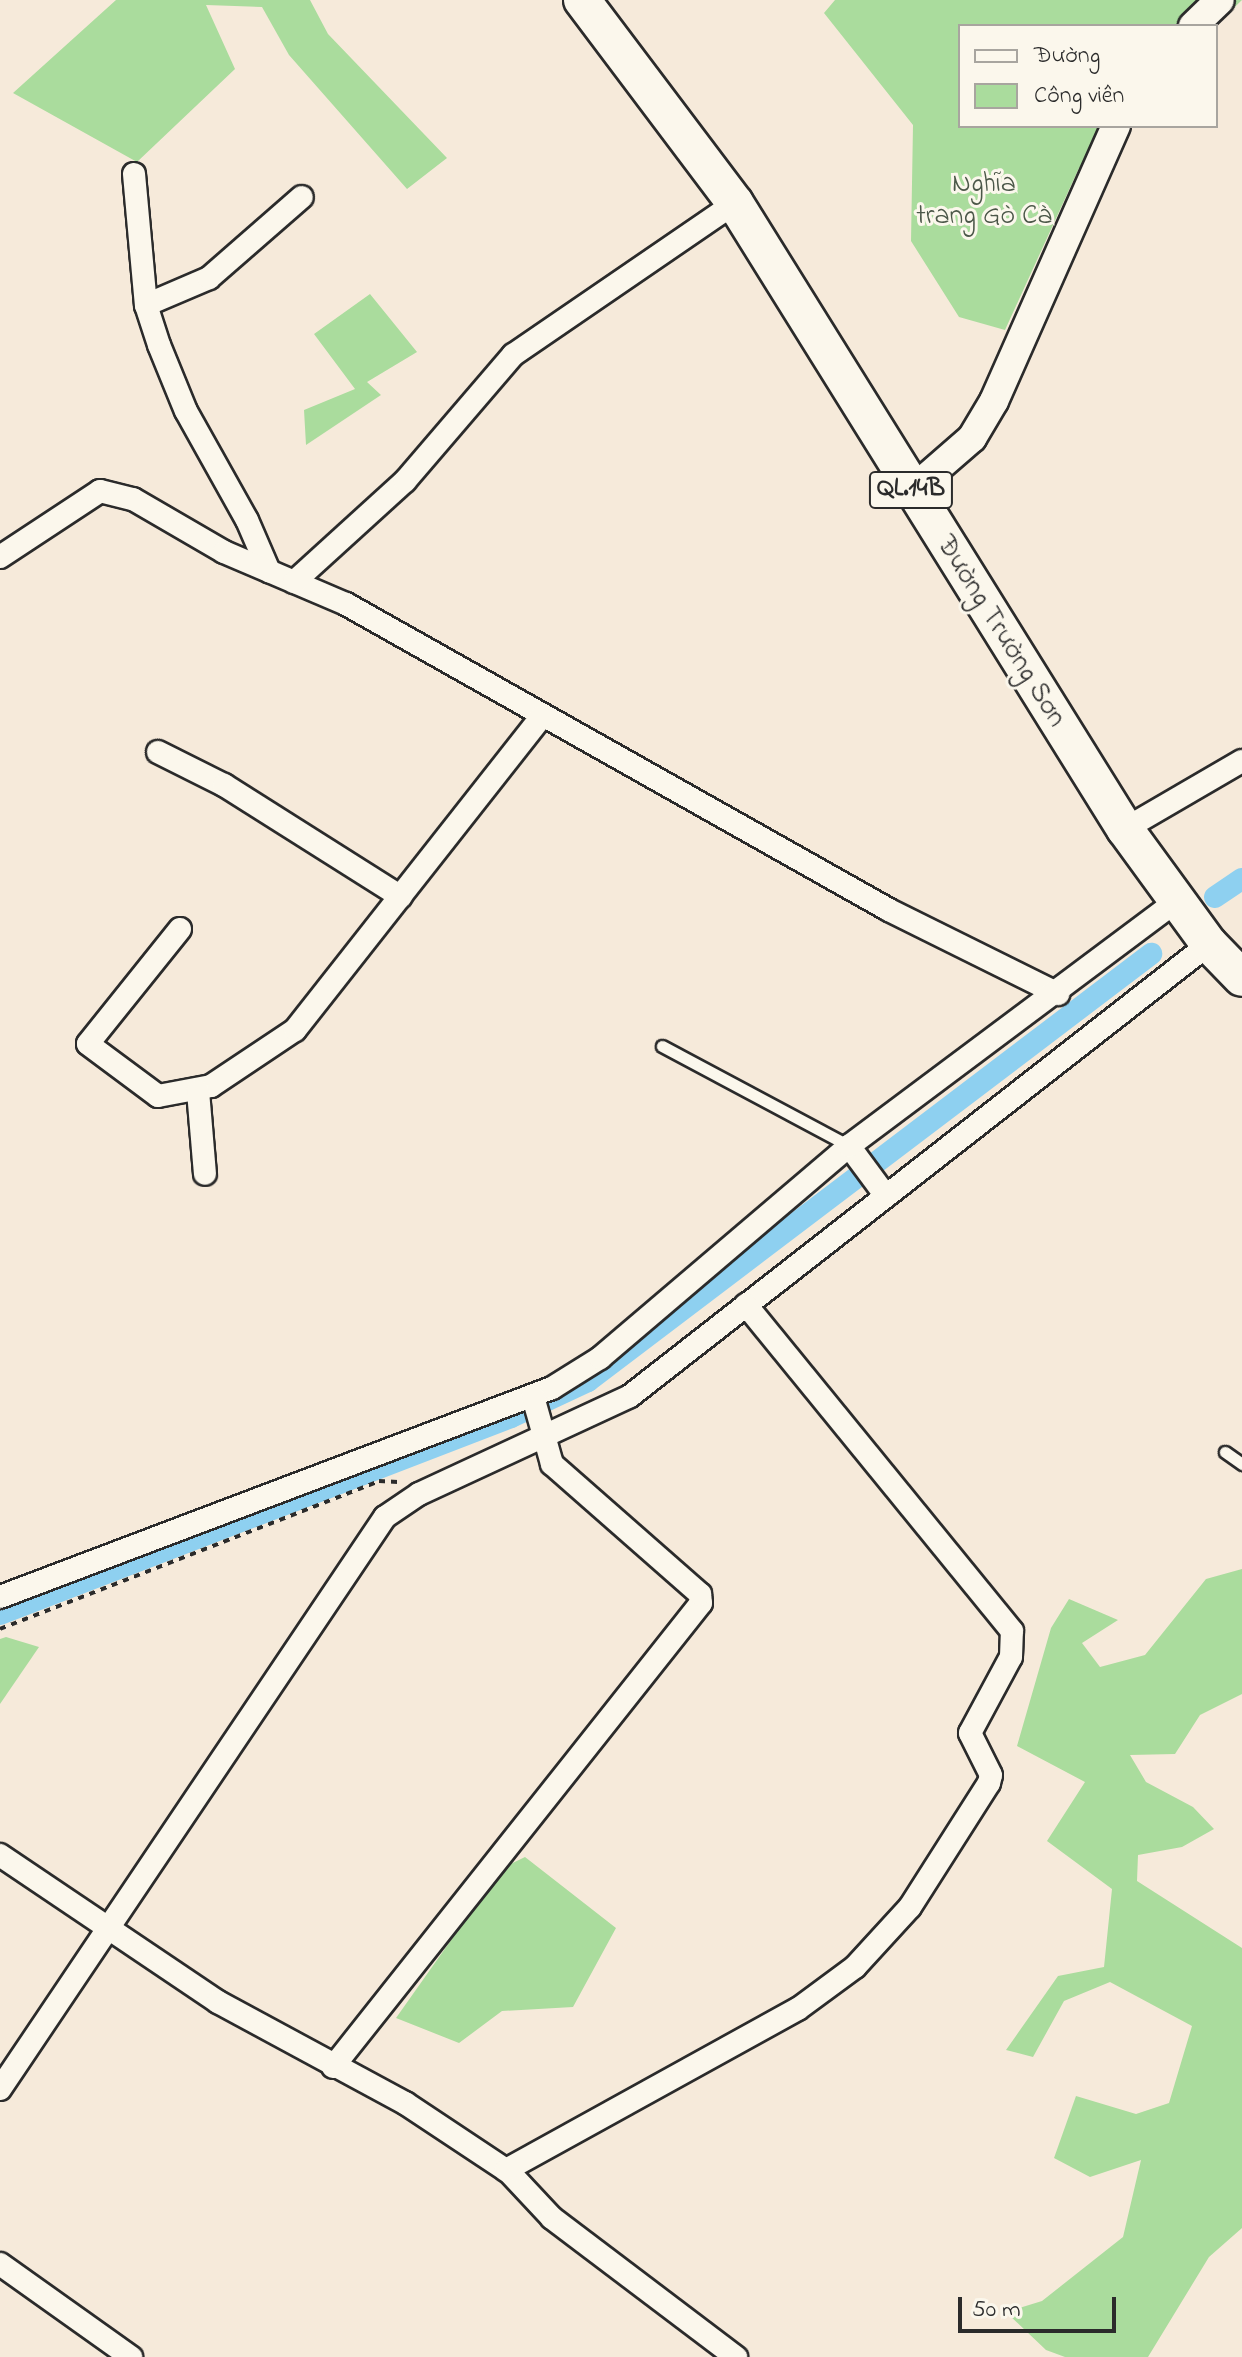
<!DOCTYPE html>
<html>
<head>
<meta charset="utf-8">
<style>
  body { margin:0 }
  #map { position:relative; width:1242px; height:2357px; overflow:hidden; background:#f6eada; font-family:"Indie Flower",sans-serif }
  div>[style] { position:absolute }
  .green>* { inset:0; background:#aadc9d }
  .canal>* { height:22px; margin:-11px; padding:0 11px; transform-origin:11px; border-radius:11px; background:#8ed0f0 }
  .path>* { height:4px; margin-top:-2px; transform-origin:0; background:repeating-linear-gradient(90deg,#2b2b2b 0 6px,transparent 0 12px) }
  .roads { filter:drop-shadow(2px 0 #2b2b2b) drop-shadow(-2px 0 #2b2b2b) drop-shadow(0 2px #2b2b2b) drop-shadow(0 -2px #2b2b2b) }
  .service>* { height:11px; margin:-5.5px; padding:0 5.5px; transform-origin:5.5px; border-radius:5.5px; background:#fbf7ec }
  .minor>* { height:22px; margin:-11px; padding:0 11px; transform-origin:11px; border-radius:11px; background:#fbf7ec }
  .tertiary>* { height:28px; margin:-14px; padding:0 14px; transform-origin:14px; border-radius:14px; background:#fbf7ec }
  .trunk>* { height:36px; margin:-18px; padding:0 18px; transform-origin:18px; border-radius:18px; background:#fbf7ec }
  span { translate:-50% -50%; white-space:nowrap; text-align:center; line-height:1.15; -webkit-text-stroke:6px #fbf7ec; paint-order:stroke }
  .shield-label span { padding:2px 6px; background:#fbf7ec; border:2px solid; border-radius:6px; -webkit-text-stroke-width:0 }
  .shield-label { font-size:26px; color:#2b2b2b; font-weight:700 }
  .park-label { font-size:28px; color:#4b5748 }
  .street-label { font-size:28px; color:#2b2b2b }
  .legend { position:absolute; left:958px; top:24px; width:260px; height:104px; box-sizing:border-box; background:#fbf7ec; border:2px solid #a8a59f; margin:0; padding:10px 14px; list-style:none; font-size:24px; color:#2b2b2b }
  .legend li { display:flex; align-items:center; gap:16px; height:40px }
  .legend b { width:40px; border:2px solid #a8a59f }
  .scale { position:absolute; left:958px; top:2297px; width:158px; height:36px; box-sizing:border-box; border:4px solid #2b2b2b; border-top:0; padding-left:10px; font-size:24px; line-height:28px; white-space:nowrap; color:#2b2b2b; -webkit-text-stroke:6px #fbf7ec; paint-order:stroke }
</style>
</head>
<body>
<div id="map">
  <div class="green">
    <div style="clip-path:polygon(116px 0,310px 0,328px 34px,447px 158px,407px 189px,289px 55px,262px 7px,206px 5px,235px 69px,137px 162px,13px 93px)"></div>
    <div style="clip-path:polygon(835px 0,1242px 0,1215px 26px,960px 26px,960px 126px,1133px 126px,1108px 180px,1079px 168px,1005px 330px,959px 317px,911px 241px,913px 125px,824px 13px)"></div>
    <div style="clip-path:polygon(370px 294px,417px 352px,367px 382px,381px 395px,306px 445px,304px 410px,355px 389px,314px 334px)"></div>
    <div style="clip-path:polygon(1242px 1569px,1242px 1694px,1200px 1715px,1175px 1754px,1130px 1755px,1146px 1782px,1193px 1807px,1214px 1829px,1182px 1847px,1138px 1855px,1137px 1881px,1242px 1948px,1242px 2228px,1209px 2257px,1148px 2357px,1065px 2357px,1046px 2350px,1006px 2312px,1042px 2301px,1123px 2237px,1141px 2160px,1090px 2177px,1054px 2158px,1076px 2096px,1136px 2114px,1169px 2103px,1192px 2026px,1110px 1982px,1064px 2001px,1033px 2057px,1006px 2050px,1058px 1976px,1104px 1967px,1112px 1889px,1047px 1841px,1085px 1782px,1017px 1746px,1051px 1628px,1069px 1599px,1118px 1620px,1082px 1643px,1100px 1667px,1145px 1655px,1206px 1579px)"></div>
    <div style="clip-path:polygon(6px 1637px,39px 1647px,0 1704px,0 1639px)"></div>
    <div style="clip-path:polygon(525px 1857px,616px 1928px,573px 2007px,502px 2011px,459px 2043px,396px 2018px,502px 1868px)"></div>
  </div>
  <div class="canal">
    <div style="left:1215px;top:897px;width:32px;rotate:-34deg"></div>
    <div style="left:0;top:1614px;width:548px;rotate:-21.08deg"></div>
    <div style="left:511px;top:1417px;width:85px;rotate:-25.1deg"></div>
    <div style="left:588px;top:1381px;width:707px;rotate:-37.18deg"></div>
  </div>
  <div class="path">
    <div style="left:0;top:1629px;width:407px;rotate:-21.3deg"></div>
    <div style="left:379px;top:1481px;width:19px;rotate:3deg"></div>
  </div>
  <div class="roads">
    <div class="service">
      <div style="left:662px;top:1046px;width:212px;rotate:28.1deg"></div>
      <div style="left:1225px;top:1452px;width:21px;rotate:35deg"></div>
    </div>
    <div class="minor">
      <div style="left:134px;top:174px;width:132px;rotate:84.8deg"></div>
      <div style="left:146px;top:305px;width:42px;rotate:72deg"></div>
      <div style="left:159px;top:345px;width:71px;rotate:67.8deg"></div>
      <div style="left:186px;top:411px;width:125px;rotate:60.8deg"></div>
      <div style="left:247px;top:520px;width:56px;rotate:66.7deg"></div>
      <div style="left:146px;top:305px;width:69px;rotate:-23.2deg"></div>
      <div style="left:209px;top:278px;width:123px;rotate:-41.1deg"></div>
      <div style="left:0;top:557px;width:120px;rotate:-33.4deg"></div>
      <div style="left:100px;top:491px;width:34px;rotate:14deg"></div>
      <div style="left:133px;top:499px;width:105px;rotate:30.2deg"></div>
      <div style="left:224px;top:552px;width:133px;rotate:23.1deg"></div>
      <div style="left:346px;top:604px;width:623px;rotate:29.4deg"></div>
      <div style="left:889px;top:910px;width:189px;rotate:26.4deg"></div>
      <div style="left:294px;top:582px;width:150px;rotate:-42.3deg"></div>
      <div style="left:405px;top:481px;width:166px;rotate:-49.4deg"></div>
      <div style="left:513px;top:355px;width:269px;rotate:-34.4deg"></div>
      <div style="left:158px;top:752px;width:74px;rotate:26.6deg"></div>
      <div style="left:224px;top:785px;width:209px;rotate:32.3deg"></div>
      <div style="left:1125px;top:829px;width:135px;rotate:-30.2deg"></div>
      <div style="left:180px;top:929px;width:147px;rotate:128.7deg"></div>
      <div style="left:88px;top:1044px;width:87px;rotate:36.6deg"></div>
      <div style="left:158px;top:1096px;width:54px;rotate:-10.7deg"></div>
      <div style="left:211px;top:1086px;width:101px;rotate:-33.7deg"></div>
      <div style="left:295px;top:1030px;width:398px;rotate:-51.8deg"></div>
      <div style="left:198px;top:1091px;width:83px;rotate:85.2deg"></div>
      <div style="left:849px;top:1146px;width:62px;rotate:53.5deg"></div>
      <div style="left:0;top:1597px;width:590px;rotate:-20.74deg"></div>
      <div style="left:552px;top:1388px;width:57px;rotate:-32deg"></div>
      <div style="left:600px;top:1358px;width:327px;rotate:-40.4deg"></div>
      <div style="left:849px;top:1146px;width:411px;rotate:-36.8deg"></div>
      <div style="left:0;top:1855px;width:263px;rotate:34deg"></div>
      <div style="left:218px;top:2002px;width:213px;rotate:28.4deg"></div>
      <div style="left:405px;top:2103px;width:125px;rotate:33.6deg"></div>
      <div style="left:509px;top:2172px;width:63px;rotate:46.9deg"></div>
      <div style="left:552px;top:2218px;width:231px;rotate:37.1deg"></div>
      <div style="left:333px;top:2067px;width:592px;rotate:-51.58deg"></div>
      <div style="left:701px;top:1603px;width:9px;rotate:-96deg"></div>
      <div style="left:700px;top:1594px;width:197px;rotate:-138.7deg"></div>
      <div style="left:552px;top:1464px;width:70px;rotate:-105.8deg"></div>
      <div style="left:0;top:2089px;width:689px;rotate:-56.06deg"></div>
      <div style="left:385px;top:1517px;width:41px;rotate:-34.1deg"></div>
      <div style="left:419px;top:1494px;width:233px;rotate:-24.9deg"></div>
      <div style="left:630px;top:1396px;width:735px;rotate:-37.98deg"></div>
      <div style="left:506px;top:2170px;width:333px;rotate:-28.9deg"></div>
      <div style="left:798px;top:2009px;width:71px;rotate:-36.4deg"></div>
      <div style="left:855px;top:1967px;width:81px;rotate:-47.5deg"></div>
      <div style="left:910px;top:1907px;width:147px;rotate:-57.5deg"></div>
      <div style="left:989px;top:1783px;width:8px;rotate:-76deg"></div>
      <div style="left:991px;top:1775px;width:47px;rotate:-116.6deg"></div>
      <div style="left:970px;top:1733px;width:86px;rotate:-61.7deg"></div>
      <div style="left:1011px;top:1657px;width:26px;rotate:-88deg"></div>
      <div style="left:1012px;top:1631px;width:421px;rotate:-129.2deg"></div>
      <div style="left:0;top:2264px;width:161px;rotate:35.4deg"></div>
    </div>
    <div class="tertiary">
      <div style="left:1193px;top:26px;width:37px;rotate:-44deg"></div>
      <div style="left:911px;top:491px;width:81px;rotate:-41deg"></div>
      <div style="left:972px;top:438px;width:43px;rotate:-59.3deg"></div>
      <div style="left:994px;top:401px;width:301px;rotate:-66.1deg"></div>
    </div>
    <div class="trunk">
      <div style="left:582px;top:0;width:254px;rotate:53deg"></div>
      <div style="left:735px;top:203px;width:738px;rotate:58.08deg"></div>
      <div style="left:1125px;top:829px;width:142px;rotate:53.9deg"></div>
      <div style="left:1209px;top:944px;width:47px;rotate:45.9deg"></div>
    </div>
  </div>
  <div class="shield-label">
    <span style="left:911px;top:490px">QL.14B</span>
  </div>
  <div class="park-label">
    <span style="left:984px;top:201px">Nghĩa<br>trang Gò Cà</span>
  </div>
  <div class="street-label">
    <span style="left:1000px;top:632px;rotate:58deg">Đường Trường Sơn</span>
  </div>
  <ul class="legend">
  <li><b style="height:10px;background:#fbf7ec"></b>Đường</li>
  <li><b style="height:22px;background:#aadc9d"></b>Công viên</li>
  </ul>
  <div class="scale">50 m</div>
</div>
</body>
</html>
